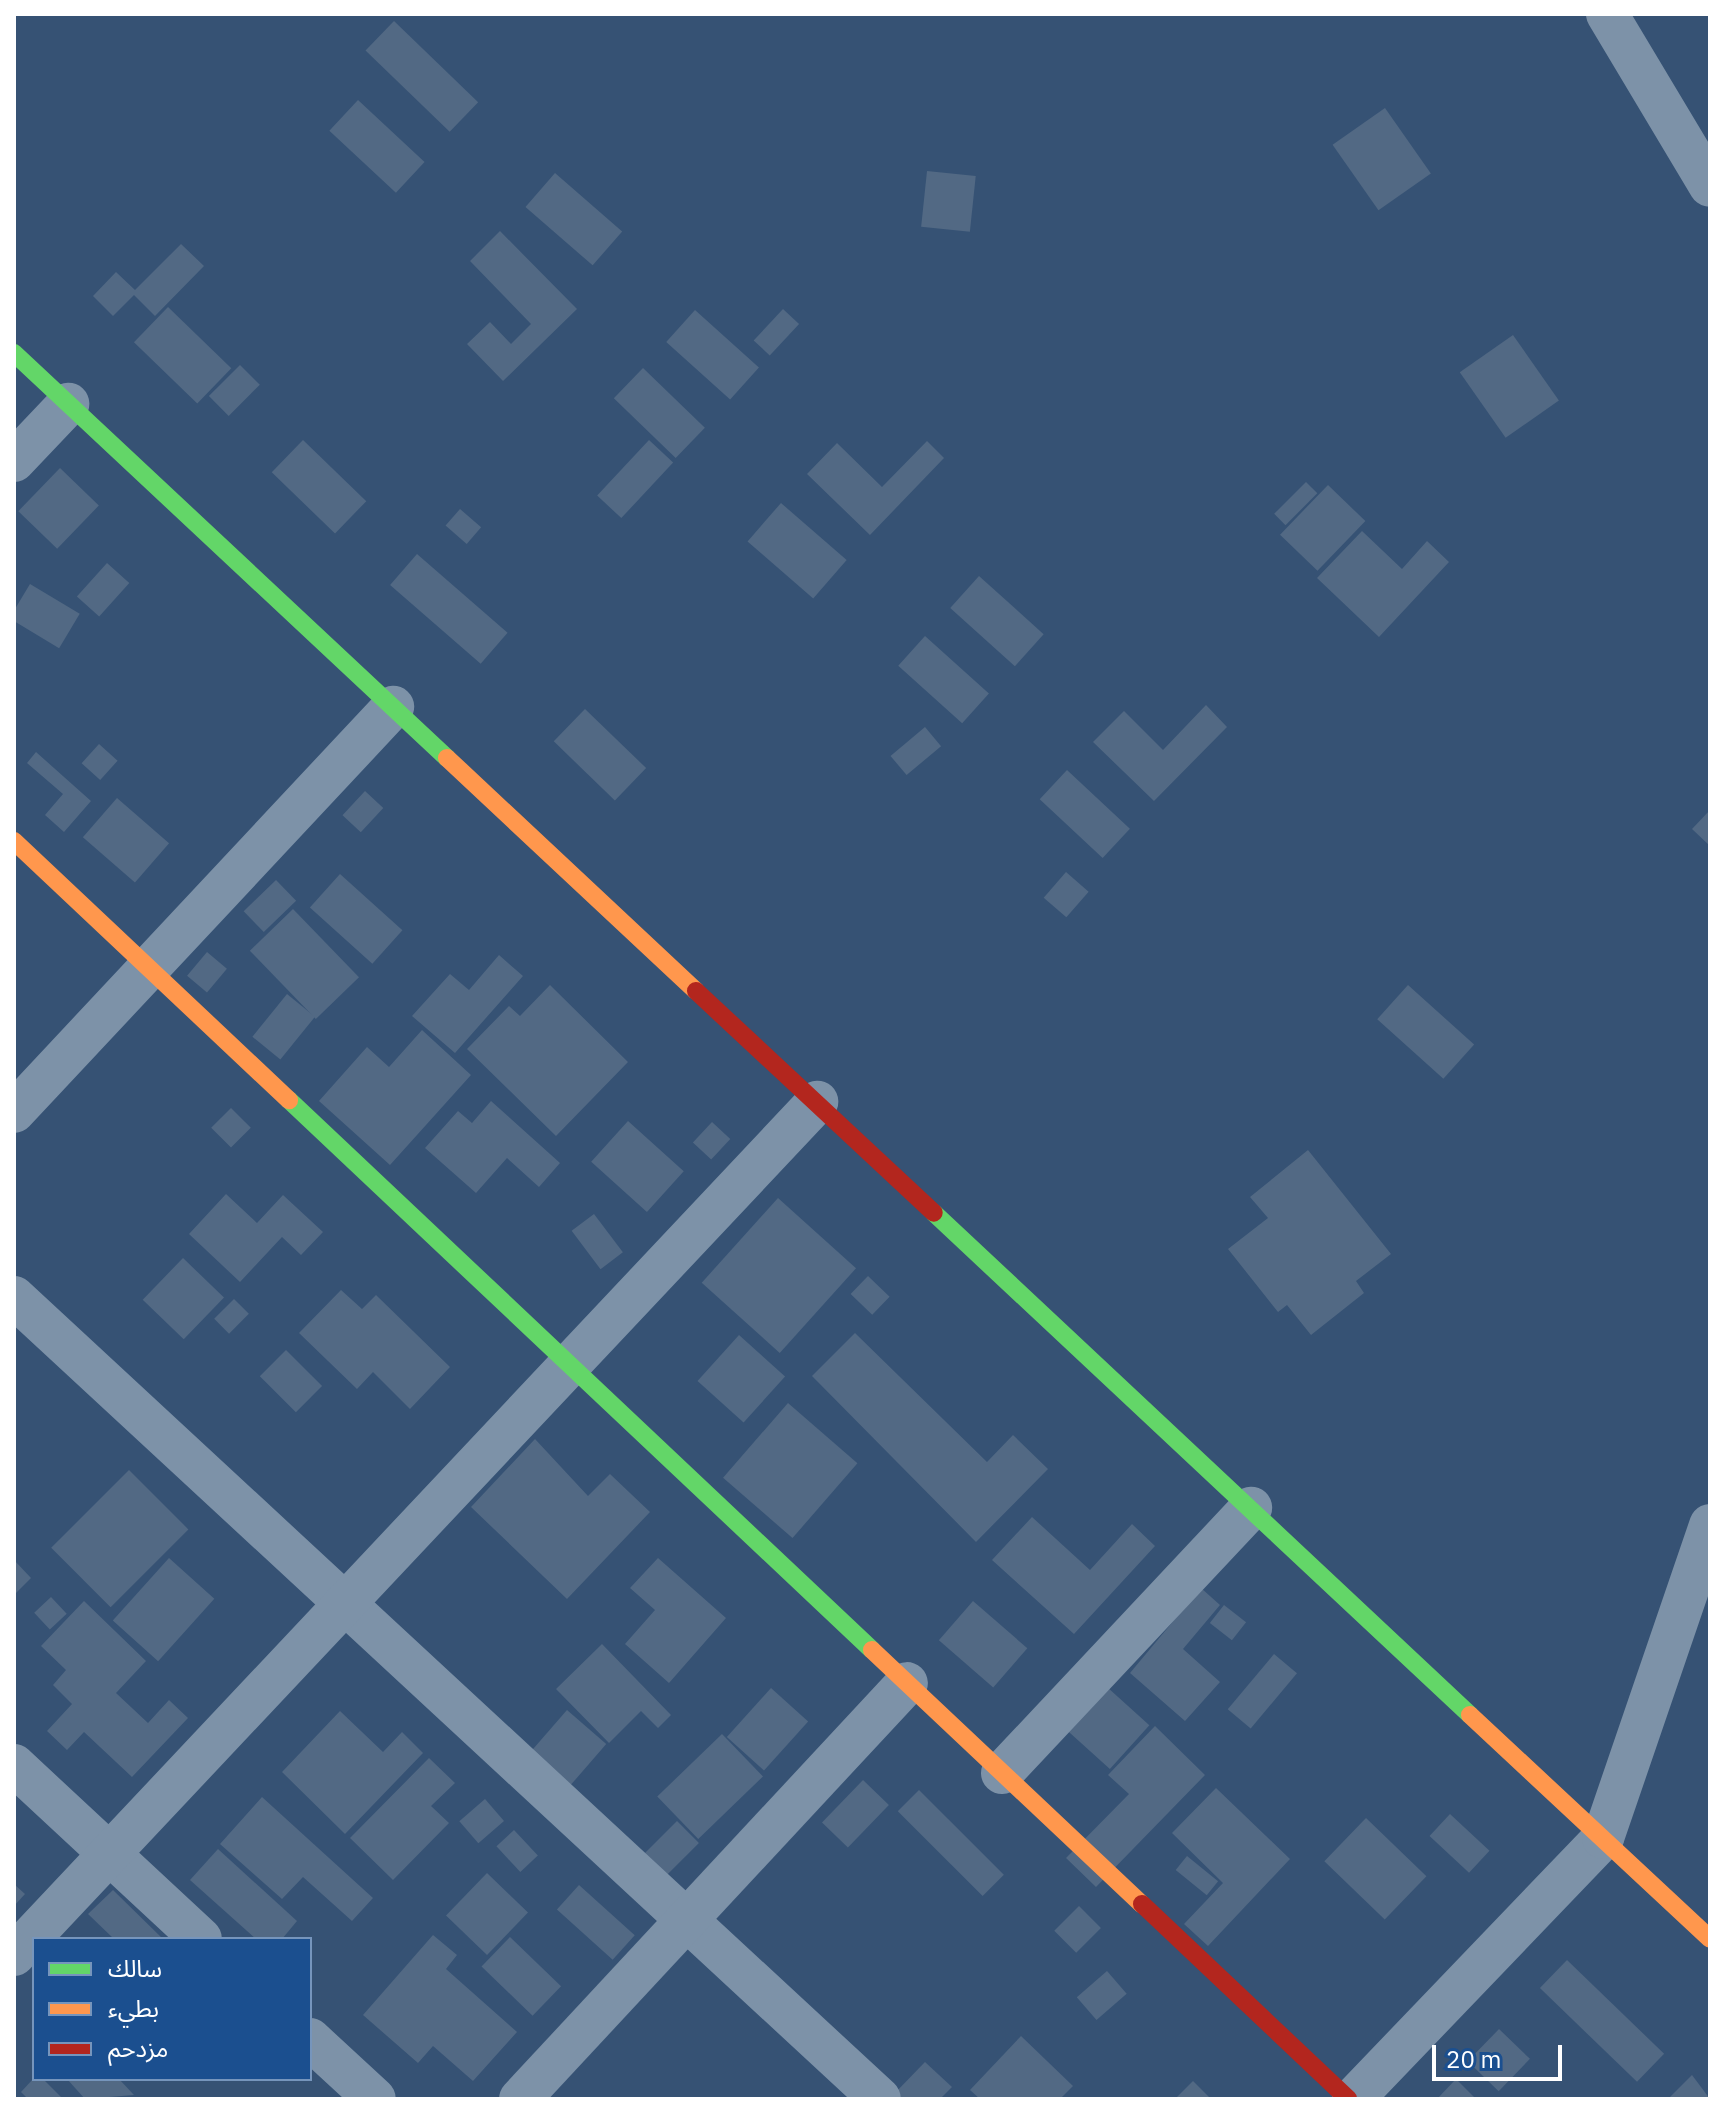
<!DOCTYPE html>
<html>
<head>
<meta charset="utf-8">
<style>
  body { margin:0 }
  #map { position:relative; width:1724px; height:2113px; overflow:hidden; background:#365274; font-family:"IBM Plex Sans","Noto Sans Arabic",sans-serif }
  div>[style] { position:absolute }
  .building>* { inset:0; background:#526984; transform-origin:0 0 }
  .street>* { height:42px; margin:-21px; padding:0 21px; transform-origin:21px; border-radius:21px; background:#7d92a8 }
  .fast>* { height:18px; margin:-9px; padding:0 9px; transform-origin:9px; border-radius:9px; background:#63d668 }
  .slow>* { height:18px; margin:-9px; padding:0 9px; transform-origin:9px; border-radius:9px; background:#ff974d }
  .jam>* { height:18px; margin:-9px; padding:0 9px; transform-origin:9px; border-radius:9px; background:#b3261e }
  span { translate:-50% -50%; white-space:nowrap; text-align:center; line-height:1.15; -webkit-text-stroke:6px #1b4f8f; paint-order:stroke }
  .frame { position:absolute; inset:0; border:16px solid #fff; pointer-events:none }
  .legend { position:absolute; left:32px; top:1937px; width:280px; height:144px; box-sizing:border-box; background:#1b4f8f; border:2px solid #7695bc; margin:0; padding:10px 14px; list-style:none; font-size:24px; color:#fff }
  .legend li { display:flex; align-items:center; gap:16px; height:40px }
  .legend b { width:40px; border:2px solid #7695bc }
  .scale { position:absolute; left:1432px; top:2045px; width:130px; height:36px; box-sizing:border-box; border:4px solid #fff; border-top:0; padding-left:10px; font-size:24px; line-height:28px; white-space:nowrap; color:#fff; -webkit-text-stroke:6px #1b4f8f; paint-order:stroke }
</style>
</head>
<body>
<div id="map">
  <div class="building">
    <div style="left:394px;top:21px;width:117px;height:41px;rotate:44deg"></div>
    <div style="left:358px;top:100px;width:91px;height:42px;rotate:43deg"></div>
    <div style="left:1385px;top:108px;width:80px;height:64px;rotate:55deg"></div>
    <div style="left:927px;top:171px;width:49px;height:56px;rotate:6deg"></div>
    <div style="left:555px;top:173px;width:89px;height:45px;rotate:41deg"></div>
    <div style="clip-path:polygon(500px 231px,577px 309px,503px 381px,467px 344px,490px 322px,511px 344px,531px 324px,470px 261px)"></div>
    <div style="clip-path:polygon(181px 244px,204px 266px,155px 316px,134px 295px,113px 316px,93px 296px,116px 272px,135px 290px)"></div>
    <div style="left:168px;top:307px;width:88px;height:49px;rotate:44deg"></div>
    <div style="left:783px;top:309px;width:22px;height:43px;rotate:43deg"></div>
    <div style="left:695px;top:310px;width:86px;height:43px;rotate:42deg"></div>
    <div style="left:1513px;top:335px;width:80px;height:65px;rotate:55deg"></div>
    <div style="left:240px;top:365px;width:28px;height:44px;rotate:45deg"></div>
    <div style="left:643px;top:368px;width:86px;height:42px;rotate:44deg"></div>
    <div style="left:303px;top:440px;width:88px;height:45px;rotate:44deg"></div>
    <div style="left:649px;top:440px;width:33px;height:76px;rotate:43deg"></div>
    <div style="clip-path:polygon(927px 441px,944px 458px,870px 535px,807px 474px,837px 443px,882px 487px)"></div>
    <div style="left:60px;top:468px;width:54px;height:60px;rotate:44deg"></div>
    <div style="left:1306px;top:482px;width:16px;height:45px;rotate:45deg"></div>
    <div style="left:1328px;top:485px;width:52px;height:69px;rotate:44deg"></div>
    <div style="left:781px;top:503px;width:87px;height:51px;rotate:41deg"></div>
    <div style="left:460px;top:509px;width:28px;height:22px;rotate:41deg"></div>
    <div style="clip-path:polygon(1362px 531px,1402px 569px,1427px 541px,1449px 562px,1379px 637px,1317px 578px)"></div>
    <div style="left:417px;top:554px;width:120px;height:41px;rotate:41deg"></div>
    <div style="left:107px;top:563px;width:30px;height:45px;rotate:42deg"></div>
    <div style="left:979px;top:576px;width:87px;height:43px;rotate:42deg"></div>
    <div style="left:30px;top:584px;width:58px;height:40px;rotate:31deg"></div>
    <div style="left:925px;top:636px;width:86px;height:40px;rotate:42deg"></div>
    <div style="clip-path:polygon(1206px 705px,1227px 727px,1154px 801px,1093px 742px,1124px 711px,1163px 750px)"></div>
    <div style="left:585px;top:709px;width:85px;height:45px;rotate:44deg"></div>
    <div style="left:925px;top:727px;width:25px;height:45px;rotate:50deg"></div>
    <div style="left:99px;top:744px;width:25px;height:26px;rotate:42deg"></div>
    <div style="clip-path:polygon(36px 752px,91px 801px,64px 832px,45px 815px,63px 794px,27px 763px)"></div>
    <div style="left:1067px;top:770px;width:86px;height:40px;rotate:43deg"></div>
    <div style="left:365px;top:791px;width:25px;height:33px;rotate:43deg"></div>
    <div style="left:117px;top:798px;width:69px;height:52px;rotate:41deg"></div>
    <div style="clip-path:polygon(1710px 810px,1710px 846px,1692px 829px)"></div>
    <div style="left:1066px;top:872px;width:30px;height:34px;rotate:41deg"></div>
    <div style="left:340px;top:874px;width:84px;height:45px;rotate:42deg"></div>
    <div style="left:276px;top:880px;width:29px;height:45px;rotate:46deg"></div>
    <div style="left:293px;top:909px;width:95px;height:60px;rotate:46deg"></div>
    <div style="left:207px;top:952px;width:26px;height:31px;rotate:40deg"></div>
    <div style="clip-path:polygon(499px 955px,523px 976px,455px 1053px,412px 1016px,450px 974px,469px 990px)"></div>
    <div style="clip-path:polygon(550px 985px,628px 1062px,556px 1136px,467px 1049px,509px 1006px,520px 1016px)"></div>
    <div style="left:1408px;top:985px;width:89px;height:46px;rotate:42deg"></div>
    <div style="left:287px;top:994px;width:36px;height:55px;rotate:39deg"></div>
    <div style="clip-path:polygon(422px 1030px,471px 1075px,390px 1165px,319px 1101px,367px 1047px,389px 1067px)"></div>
    <div style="clip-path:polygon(491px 1101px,560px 1163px,539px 1187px,507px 1158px,476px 1193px,425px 1148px,458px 1111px,472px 1123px)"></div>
    <div style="left:231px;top:1108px;width:28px;height:28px;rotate:45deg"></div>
    <div style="left:628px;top:1121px;width:75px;height:55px;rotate:42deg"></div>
    <div style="left:712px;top:1122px;width:25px;height:28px;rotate:43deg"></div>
    <div style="clip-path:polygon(1308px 1150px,1391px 1254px,1356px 1281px,1364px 1293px,1311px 1335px,1287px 1305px,1278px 1312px,1228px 1249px,1268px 1218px,1250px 1197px)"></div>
    <div style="clip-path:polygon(226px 1194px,257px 1223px,283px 1195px,323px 1232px,301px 1255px,282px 1237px,240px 1282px,189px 1234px)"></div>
    <div style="left:778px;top:1198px;width:105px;height:114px;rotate:42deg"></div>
    <div style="left:594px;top:1214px;width:48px;height:28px;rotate:53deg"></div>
    <div style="left:183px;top:1258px;width:57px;height:58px;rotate:44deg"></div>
    <div style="left:868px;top:1276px;width:30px;height:25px;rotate:44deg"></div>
    <div style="clip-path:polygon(341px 1290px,362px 1309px,376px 1295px,450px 1367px,410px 1409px,373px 1372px,357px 1389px,299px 1333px)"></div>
    <div style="left:234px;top:1299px;width:21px;height:28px;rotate:45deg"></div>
    <div style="clip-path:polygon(855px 1333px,987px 1462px,1013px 1435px,1048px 1469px,976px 1542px,812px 1376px)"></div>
    <div style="left:739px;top:1335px;width:62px;height:62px;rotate:42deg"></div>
    <div style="left:286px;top:1350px;width:51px;height:37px;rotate:45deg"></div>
    <div style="left:788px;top:1403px;width:92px;height:99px;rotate:41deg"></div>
    <div style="clip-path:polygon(535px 1439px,588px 1496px,610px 1474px,650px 1512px,567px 1599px,471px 1507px)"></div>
    <div style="left:129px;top:1470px;width:84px;height:110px;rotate:45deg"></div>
    <div style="clip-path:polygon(1032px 1517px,1090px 1570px,1132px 1524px,1155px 1546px,1074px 1634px,992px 1560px)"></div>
    <div style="left:169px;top:1558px;width:61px;height:84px;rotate:42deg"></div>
    <div style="clip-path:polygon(658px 1558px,726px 1618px,669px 1683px,625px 1644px,655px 1610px,630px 1588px)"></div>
    <div style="clip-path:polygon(14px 1560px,31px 1578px,14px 1595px)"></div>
    <div style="clip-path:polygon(1201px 1588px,1220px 1605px,1183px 1649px,1220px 1682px,1185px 1721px,1130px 1673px)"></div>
    <div style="left:51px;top:1597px;width:23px;height:23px;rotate:47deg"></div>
    <div style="clip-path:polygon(84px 1601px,146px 1661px,116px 1693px,148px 1723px,169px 1700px,188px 1718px,132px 1777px,84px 1732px,67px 1750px,47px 1731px,72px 1704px,53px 1685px,66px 1670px,41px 1646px)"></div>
    <div style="left:973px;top:1601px;width:72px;height:52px;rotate:41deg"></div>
    <div style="left:1224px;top:1605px;width:28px;height:23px;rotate:38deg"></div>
    <div style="clip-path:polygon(602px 1644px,671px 1715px,658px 1728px,641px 1711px,609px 1743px,556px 1689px)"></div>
    <div style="left:1274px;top:1654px;width:30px;height:72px;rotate:40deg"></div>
    <div style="left:1107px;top:1687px;width:57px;height:59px;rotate:42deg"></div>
    <div style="left:771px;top:1688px;width:50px;height:66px;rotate:42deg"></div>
    <div style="left:567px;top:1710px;width:52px;height:55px;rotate:41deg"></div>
    <div style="clip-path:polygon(340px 1711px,383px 1752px,402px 1732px,423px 1753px,345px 1834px,282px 1772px)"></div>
    <div style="clip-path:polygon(1155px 1726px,1205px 1775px,1096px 1887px,1066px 1858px,1129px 1794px,1108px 1775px)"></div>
    <div style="left:722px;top:1734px;width:59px;height:90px;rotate:46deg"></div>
    <div style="clip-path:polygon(429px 1758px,455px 1783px,431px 1806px,449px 1823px,393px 1880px,350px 1838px)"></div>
    <div style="left:863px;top:1780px;width:36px;height:59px;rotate:44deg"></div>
    <div style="clip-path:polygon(1216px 1788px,1290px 1859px,1208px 1946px,1184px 1924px,1223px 1883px,1172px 1833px)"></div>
    <div style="left:919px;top:1790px;width:120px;height:30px;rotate:45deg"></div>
    <div style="clip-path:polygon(262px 1797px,373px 1898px,352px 1921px,303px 1877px,282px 1899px,220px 1844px)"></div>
    <div style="left:485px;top:1799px;width:29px;height:34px;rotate:49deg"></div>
    <div style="left:1450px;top:1814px;width:54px;height:30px;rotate:43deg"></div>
    <div style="left:1366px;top:1818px;width:84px;height:60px;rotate:44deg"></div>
    <div style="left:677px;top:1821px;width:31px;height:52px;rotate:45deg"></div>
    <div style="left:514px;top:1830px;width:35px;height:24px;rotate:47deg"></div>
    <div style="clip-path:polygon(218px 1849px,297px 1921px,282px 1939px,256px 1939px,190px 1880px)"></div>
    <div style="left:1187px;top:1856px;width:40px;height:18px;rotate:39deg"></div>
    <div style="left:487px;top:1873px;width:57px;height:59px;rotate:44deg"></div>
    <div style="clip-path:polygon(14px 1884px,25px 1894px,14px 1906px)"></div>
    <div style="left:579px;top:1885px;width:75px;height:33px;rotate:42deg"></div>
    <div style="clip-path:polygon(113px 1890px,163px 1939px,114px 1939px,88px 1914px)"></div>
    <div style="left:1079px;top:1906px;width:31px;height:35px;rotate:45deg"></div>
    <div style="clip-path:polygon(433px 1935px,457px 1955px,446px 1969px,517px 2032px,473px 2081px,433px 2046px,418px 2063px,363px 2015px)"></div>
    <div style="left:510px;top:1937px;width:71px;height:41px;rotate:44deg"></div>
    <div style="left:1567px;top:1960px;width:135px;height:39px;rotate:44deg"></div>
    <div style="left:1107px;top:1971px;width:30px;height:40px;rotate:49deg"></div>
    <div style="left:1499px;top:2029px;width:43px;height:45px;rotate:44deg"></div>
    <div style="clip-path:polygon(1021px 2036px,1073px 2086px,1060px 2099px,980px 2099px,970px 2090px)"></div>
    <div style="clip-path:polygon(925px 2062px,952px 2087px,940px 2099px,897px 2099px,893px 2095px)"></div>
    <div style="clip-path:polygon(1692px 2075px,1710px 2099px,1668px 2099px)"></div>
    <div style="clip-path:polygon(33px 2079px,43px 2079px,61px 2097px,28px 2099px,21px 2092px)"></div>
    <div style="clip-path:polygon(67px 2079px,119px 2079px,134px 2095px,85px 2099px)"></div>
    <div style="clip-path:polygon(1456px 2079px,1476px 2099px,1437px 2099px)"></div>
    <div style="clip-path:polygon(1193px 2081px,1211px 2099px,1175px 2099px)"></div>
  </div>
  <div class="street">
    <div style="left:1607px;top:14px;width:200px;rotate:59.1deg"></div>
    <div style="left:14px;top:461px;width:79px;rotate:-46.5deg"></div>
    <div style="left:14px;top:1112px;width:555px;rotate:-46.9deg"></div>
    <div style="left:14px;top:1297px;width:1180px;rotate:42.8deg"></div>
    <div style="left:14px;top:1765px;width:255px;rotate:42.9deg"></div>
    <div style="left:1002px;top:1773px;width:364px;rotate:-46.8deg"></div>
    <div style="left:14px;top:1955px;width:1172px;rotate:-46.73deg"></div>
    <div style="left:310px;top:2039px;width:88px;rotate:42.7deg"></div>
    <div style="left:520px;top:2099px;width:568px;rotate:-47.07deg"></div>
    <div style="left:1353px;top:2099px;width:361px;rotate:-46.2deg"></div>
    <div style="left:1603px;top:1838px;width:331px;rotate:-71.1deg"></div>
  </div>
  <div class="fast">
    <div style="left:14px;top:353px;width:593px;rotate:43.09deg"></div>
    <div style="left:289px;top:1100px;width:801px;rotate:43.33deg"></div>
    <div style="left:934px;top:1213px;width:734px;rotate:43.12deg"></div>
  </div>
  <div class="slow">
    <div style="left:447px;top:758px;width:341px;rotate:43.1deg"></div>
    <div style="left:14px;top:841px;width:378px;rotate:43.3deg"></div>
    <div style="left:872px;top:1650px;width:371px;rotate:43.3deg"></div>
    <div style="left:1470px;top:1715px;width:328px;rotate:43deg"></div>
  </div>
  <div class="jam">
    <div style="left:696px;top:991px;width:325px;rotate:43deg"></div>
    <div style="left:1142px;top:1904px;width:284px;rotate:43.4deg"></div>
  </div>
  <div class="frame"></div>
  <ul class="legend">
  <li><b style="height:10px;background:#63d668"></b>سالك</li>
  <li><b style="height:10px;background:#ff974d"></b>بطيء</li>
  <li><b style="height:10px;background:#b3261e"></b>مزدحم</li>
  </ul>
  <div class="scale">20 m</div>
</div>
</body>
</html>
